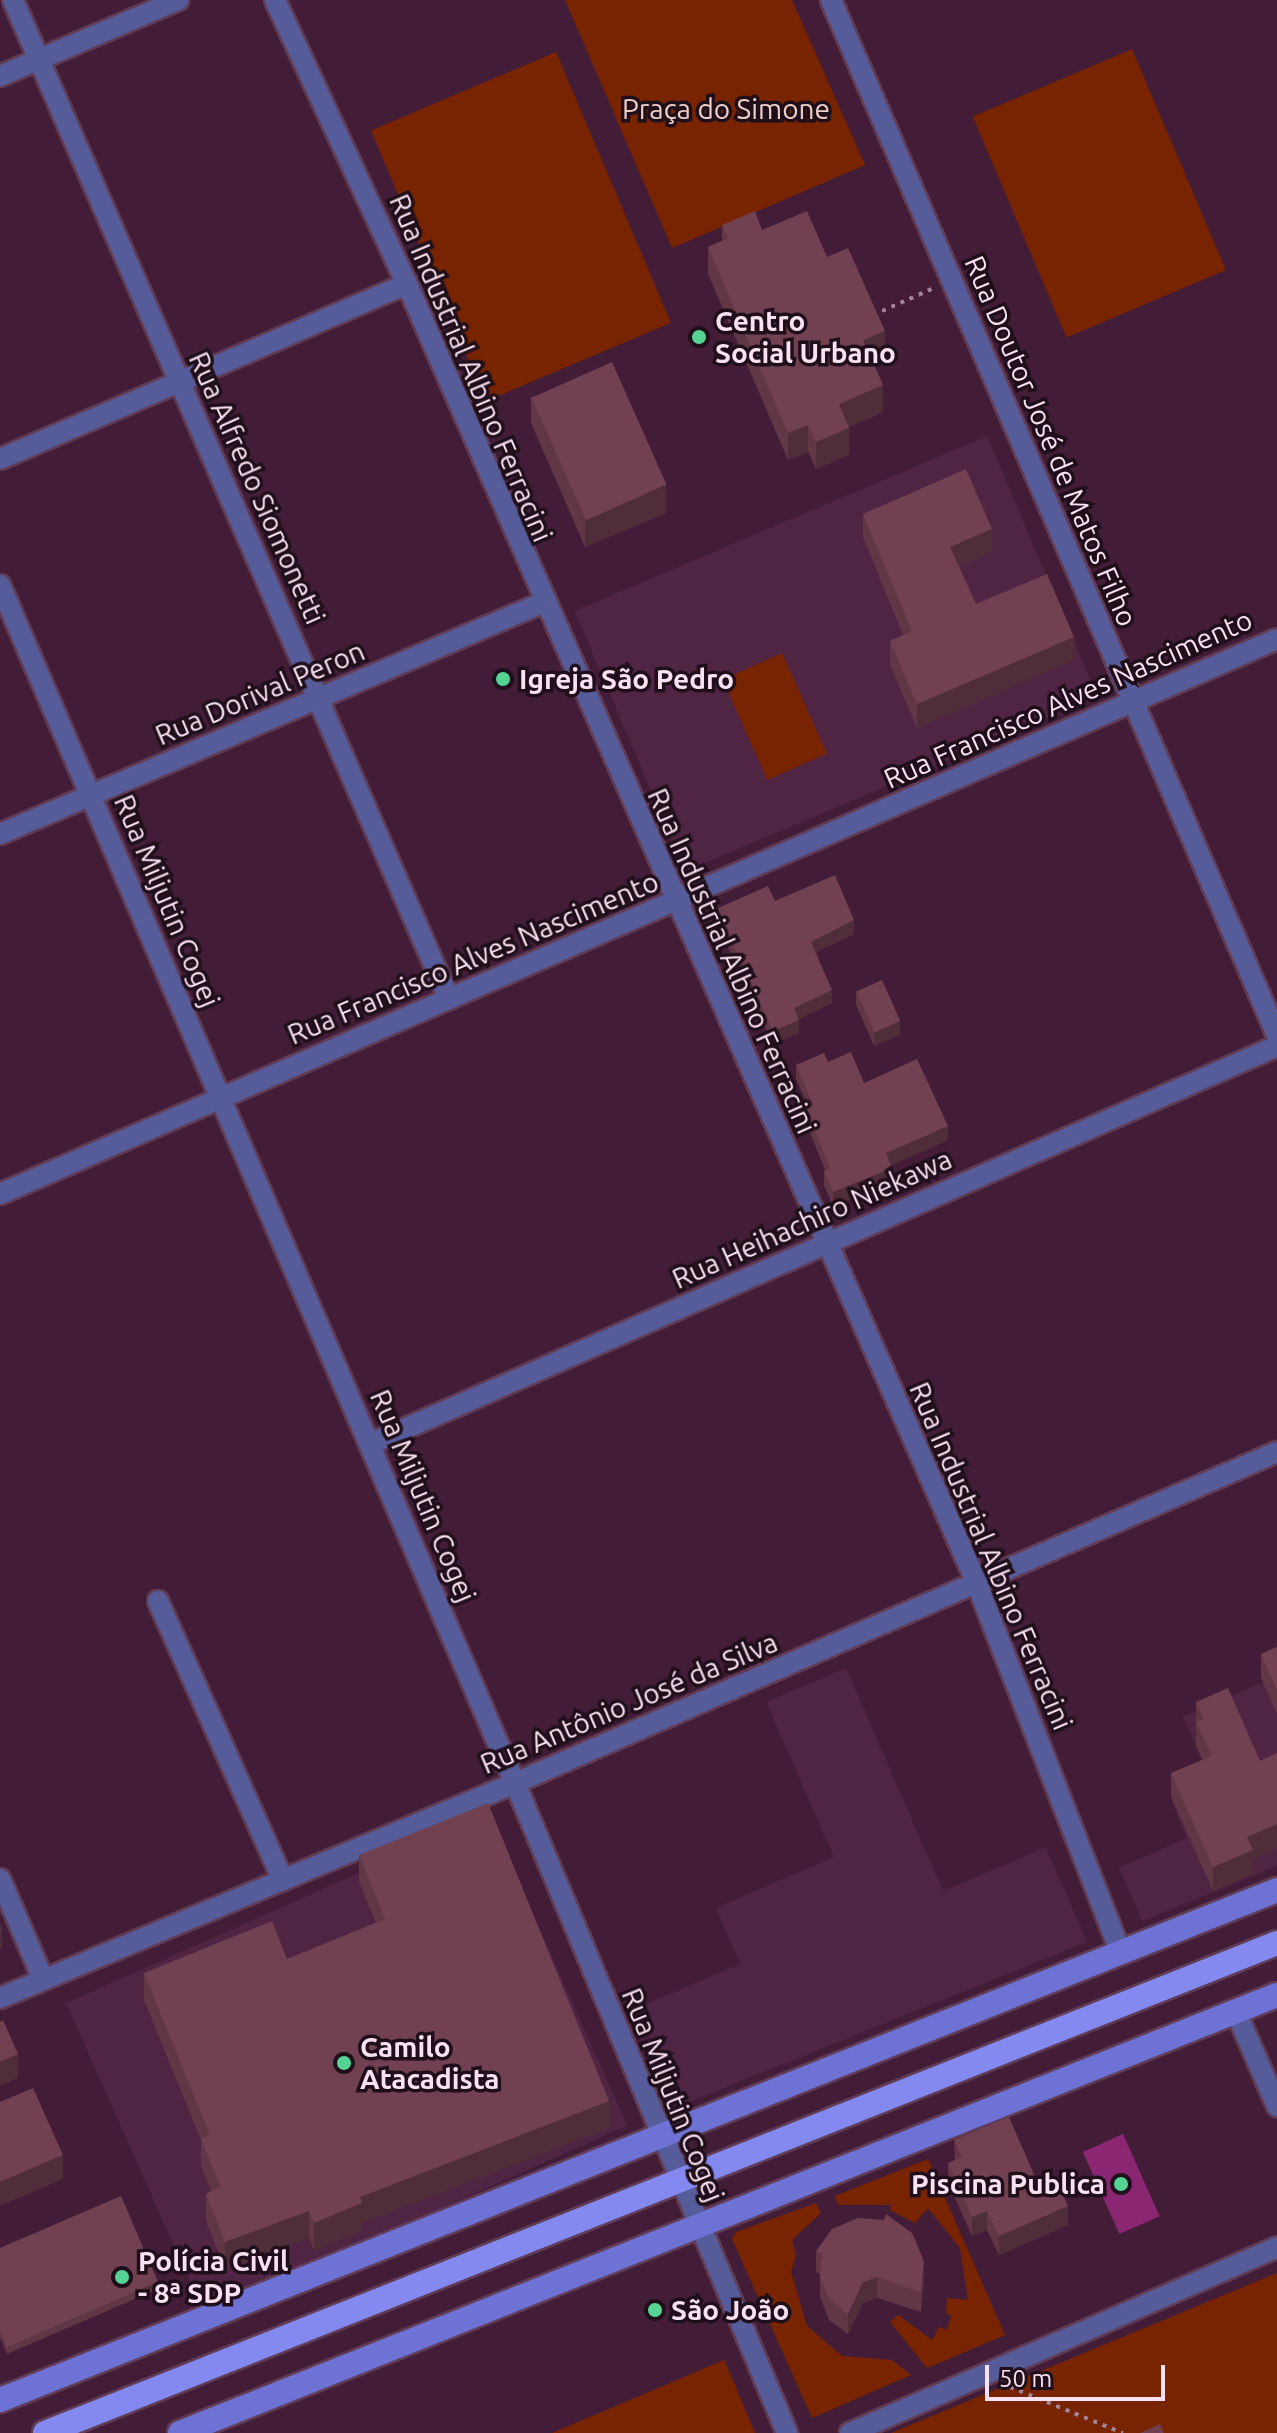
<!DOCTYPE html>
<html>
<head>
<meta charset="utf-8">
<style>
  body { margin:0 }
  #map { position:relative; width:1277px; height:2433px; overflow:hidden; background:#431d38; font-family:Ubuntu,sans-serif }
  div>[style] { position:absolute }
  .built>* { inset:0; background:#502443; transform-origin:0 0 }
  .green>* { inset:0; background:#792400; transform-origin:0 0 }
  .water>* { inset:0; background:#8a2672; transform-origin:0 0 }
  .path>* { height:4px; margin-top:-2px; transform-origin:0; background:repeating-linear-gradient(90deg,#a38499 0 4px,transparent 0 10px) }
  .roads { filter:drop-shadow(2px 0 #603c56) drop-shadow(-2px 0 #603c56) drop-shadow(0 2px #603c56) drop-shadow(0 -2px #603c56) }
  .street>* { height:20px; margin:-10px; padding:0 10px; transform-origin:10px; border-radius:10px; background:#565b99 }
  .secondary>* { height:24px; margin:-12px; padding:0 12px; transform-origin:12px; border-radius:12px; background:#6e72d5 }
  .primary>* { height:24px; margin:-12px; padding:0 12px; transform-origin:12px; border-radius:12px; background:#8389ef }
  .wall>* { inset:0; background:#613746 }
  .shaded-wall>* { inset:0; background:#4f2d39; transform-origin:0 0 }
  .building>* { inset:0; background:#714051; transform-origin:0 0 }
  .dots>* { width:22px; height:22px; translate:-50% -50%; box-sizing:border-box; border:4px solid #1f0f1a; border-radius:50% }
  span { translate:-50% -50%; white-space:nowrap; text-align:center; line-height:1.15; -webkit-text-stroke:7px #1f0f1a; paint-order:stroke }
  .park-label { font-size:28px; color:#edcec4 }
  .poi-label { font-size:28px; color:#fae1f1; font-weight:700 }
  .left { translate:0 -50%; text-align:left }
  .right { translate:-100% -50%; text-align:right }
  .street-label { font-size:28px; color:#fae1f1 }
  .scale { position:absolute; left:985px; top:2365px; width:180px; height:36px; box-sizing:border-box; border:4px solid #fae1f1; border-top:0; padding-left:10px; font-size:24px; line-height:28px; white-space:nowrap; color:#fae1f1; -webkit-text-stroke:6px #1f0f1a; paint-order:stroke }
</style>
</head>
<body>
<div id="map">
  <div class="built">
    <div style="left:987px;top:436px;width:283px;height:448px;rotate:67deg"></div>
    <div style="clip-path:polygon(846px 1668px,943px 1891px,1046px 1847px,1087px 1942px,679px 2106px,637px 2008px,740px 1964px,716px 1908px,834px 1857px,766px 1702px)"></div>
    <div style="clip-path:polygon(1277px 1668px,1277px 1866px,1142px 1921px,1119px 1868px,1187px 1838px,1171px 1800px,1211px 1782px,1183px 1717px,1263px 1682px,1261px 1676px)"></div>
    <div style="left:489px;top:1815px;width:340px;height:463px;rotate:66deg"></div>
  </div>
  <div class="green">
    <div style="clip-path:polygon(565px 0,792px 0,865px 165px,672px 248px)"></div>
    <div style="left:1132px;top:49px;width:240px;height:173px;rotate:67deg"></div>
    <div style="left:556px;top:52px;width:294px;height:201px;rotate:67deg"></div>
    <div style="left:782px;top:653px;width:110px;height:65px;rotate:66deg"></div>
    <div style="clip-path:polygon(928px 2159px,1005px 2335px,927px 2368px,890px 2322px,898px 2315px,932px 2340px,939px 2327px,947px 2330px,951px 2315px,946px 2313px,947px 2298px,968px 2300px,960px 2248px,928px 2208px,915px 2223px,890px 2210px,891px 2205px,838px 2205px,835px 2196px)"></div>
    <div style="clip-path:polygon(816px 2203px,821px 2213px,792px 2240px,796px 2255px,791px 2272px,807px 2326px,842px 2356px,892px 2360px,911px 2375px,812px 2418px,732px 2239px,736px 2232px)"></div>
    <div style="clip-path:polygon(1277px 2273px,1277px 2433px,891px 2433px)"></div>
    <div style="clip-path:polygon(724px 2359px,755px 2433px,552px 2433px,724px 2360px)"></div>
  </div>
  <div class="water">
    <div style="left:1123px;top:2134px;width:90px;height:44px;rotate:66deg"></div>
  </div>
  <div class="path">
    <div style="left:873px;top:315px;width:67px;rotate:-23.9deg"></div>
    <div style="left:1010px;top:2387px;width:122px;rotate:22.2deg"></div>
  </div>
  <div class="roads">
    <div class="street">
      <div style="left:13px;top:0;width:1090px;rotate:66.42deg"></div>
      <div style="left:275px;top:0;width:313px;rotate:65.1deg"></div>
      <div style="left:407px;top:284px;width:1419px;rotate:66.32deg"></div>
      <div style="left:977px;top:1584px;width:396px;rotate:68.7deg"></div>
      <div style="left:831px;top:0;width:1127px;rotate:66.69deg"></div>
      <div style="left:0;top:76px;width:194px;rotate:-23.1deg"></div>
      <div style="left:0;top:459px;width:443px;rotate:-23.3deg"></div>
      <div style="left:0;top:585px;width:1304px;rotate:66.74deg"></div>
      <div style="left:515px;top:1783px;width:705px;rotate:67.29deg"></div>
      <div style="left:0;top:834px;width:589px;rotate:-23.08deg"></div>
      <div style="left:0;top:1194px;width:1392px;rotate:-23.49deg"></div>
      <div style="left:370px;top:1444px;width:990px;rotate:-23.69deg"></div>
      <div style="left:158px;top:1601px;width:306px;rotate:65.9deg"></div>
      <div style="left:0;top:1879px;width:109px;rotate:66.7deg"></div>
      <div style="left:0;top:1998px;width:558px;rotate:-22.66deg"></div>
      <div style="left:515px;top:1783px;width:831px;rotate:-23.48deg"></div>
      <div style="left:1236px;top:2012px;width:103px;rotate:66.4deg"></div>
      <div style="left:850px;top:2433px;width:466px;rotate:-23.5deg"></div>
    </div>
    <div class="secondary">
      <div style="left:0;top:2400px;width:1375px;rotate:-21.77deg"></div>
      <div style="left:180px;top:2433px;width:1181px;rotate:-21.77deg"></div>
    </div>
    <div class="primary">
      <div style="left:45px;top:2433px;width:1326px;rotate:-21.69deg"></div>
    </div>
  </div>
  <div class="wall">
    <div style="clip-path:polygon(722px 225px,762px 230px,827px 257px,885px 359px,873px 363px,883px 412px,849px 427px,849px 455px,816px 469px,808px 452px,788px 460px,708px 274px,708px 247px,722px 241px)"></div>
    <div style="clip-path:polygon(531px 396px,666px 513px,585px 547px,531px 423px)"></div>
    <div style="clip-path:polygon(863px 514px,992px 552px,959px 566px,976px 604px,1074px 660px,917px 728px,890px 665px,890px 641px,903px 635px,863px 537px)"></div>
    <div style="clip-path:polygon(775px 901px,854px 934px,816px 952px,832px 1003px,799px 1019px,799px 1033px,773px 1044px,716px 922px,716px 909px)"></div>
    <div style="clip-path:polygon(856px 991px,900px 1035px,874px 1046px,856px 1005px)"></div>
    <div style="clip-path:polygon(828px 1062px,864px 1083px,948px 1140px,891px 1165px,892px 1182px,833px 1206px,824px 1185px,824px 1171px,825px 1170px,806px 1123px,806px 1109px,809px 1108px,796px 1079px,796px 1065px)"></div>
    <div style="clip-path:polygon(1277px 1647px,1277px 1714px,1261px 1678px,1261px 1654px)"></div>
    <div style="clip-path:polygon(1196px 1702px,1260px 1761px,1277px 1753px,1277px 1848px,1253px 1858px,1253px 1874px,1213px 1891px,1171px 1797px,1171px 1773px,1203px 1760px,1196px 1746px)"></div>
    <div style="clip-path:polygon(359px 1855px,609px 2128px,362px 2223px,362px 2231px,314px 2250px,309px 2238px,225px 2269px,206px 2221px,206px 2194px,211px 2191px,201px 2166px,201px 2140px,144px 2000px,144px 1973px,287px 1959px,376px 1923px,359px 1882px)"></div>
    <div style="clip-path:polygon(954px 2140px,1043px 2195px,1068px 2225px,999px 2255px,987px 2230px,972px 2236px,948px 2182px,948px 2163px,955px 2160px)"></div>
    <div style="clip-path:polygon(0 2248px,158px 2289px,7px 2354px,0 2337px)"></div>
    <div style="clip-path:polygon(816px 2251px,924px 2282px,921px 2312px,877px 2298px,863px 2303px,848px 2334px,829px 2320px,820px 2297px,820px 2274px,816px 2272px)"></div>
  </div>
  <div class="shaded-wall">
    <div style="clip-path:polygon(885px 331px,885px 359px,863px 367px,863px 340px)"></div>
    <div style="clip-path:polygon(883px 385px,883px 412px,839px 431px,839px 404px)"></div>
    <div style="clip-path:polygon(808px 425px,808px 452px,788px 460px,788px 433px)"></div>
    <div style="clip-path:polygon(849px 428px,849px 455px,816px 469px,816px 442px)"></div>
    <div style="clip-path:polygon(666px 485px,666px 513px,585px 547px,585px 520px)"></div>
    <div style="clip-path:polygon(992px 529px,992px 552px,950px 570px,950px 547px)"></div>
    <div style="clip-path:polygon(1074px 637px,1074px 660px,917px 728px,917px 704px)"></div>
    <div style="clip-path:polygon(854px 920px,854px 934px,811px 955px,811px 942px)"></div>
    <div style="clip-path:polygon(832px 990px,832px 1003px,794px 1021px,794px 1008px)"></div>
    <div style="clip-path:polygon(799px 1020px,799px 1033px,773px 1044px,773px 1031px)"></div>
    <div style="clip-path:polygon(900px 1021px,900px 1035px,874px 1046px,874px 1032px)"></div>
    <div style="clip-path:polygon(948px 1126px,948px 1140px,886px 1168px,886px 1153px)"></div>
    <div style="clip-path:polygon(892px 1168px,892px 1182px,833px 1206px,833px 1192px)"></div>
    <div style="clip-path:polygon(1277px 1824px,1277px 1848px,1253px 1858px,1253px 1874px,1213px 1891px,1213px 1867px,1247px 1837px)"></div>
    <div style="left:2px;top:1925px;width:24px;height:2px;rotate:90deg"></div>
    <div style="clip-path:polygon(18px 2054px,18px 2078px,0 2086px,0 2062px)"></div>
    <div style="clip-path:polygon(609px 2101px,609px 2128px,362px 2223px,362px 2231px,314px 2250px,314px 2223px,360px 2197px)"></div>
    <div style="clip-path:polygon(63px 2155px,63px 2179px,0 2206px,0 2182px)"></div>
    <div style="clip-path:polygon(1068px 2206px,1068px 2225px,999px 2255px,999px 2236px)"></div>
    <div style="clip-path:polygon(309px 2211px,309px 2238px,225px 2269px,225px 2242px)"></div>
    <div style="clip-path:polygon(987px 2211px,987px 2230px,972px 2236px,972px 2217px)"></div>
    <div style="clip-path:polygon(924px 2261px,924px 2282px,921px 2312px,921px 2292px)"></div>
    <div style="clip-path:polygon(877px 2277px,877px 2298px,863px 2303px,848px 2334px,848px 2314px,863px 2282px)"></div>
    <div style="left:158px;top:2282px;width:7px;height:164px;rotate:90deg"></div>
  </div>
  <div class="building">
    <div style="clip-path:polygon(755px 211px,762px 230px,807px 211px,827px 257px,848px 248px,885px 331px,863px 340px,883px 385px,839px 404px,849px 428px,816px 442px,808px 425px,788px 433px,708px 247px,728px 238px,722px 225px)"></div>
    <div style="left:612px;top:362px;width:134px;height:88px;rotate:66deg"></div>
    <div style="clip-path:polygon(966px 469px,992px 529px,950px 547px,976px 604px,1047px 574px,1074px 637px,917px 704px,890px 641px,912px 631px,863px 514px)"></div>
    <div style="clip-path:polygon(835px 875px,854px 920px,811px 942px,832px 990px,794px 1008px,799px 1020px,773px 1031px,716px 909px,768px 886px,775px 901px)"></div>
    <div style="left:882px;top:980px;width:45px;height:28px;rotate:66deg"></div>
    <div style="clip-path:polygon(851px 1052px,864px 1083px,917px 1059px,948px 1126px,886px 1153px,892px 1168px,833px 1192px,824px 1171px,830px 1168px,806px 1109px,814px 1106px,796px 1065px,824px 1053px,828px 1062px)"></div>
    <div style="clip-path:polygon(1277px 1647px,1277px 1690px,1261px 1654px)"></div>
    <div style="clip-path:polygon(1228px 1688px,1260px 1761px,1277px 1753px,1277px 1824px,1247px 1837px,1253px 1850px,1213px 1867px,1171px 1773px,1212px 1756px,1196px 1722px,1204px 1719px,1196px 1702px)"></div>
    <div style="clip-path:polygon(488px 1803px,609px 2101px,360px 2197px,362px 2203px,314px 2223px,309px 2211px,225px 2242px,206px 2194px,221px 2187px,201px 2139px,210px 2135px,144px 1973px,272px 1921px,287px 1959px,385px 1919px,359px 1855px)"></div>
    <div style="clip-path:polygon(3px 2020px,18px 2054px,0 2062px,0 2022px)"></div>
    <div style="clip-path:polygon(33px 2088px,63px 2155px,0 2182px,0 2102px)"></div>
    <div style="clip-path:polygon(1009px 2117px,1043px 2195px,1060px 2188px,1068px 2206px,999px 2236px,987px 2211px,972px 2217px,948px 2163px,962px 2157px,954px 2140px)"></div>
    <div style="clip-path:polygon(121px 2196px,158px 2282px,7px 2347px,0 2330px,0 2248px)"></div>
    <div style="clip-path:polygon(886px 2214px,912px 2233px,924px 2261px,921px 2292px,877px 2277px,863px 2282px,848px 2314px,829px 2299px,820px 2277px,822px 2254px,816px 2251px,832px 2229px,858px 2218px,884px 2220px)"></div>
    <div style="clip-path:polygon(1160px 2424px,1164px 2433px,1140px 2433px)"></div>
  </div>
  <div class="dots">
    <div style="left:699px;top:337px;background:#54d395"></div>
    <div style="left:503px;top:679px;background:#54d395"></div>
    <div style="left:344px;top:2063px;background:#54d395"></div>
    <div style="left:1121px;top:2184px;background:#54d395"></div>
    <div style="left:122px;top:2277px;background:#54d395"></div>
    <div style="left:655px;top:2310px;background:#54d395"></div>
  </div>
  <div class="park-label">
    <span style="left:726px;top:109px">Praça do Simone</span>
  </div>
  <div class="poi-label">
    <span class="left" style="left:715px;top:337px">Centro<br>Social Urbano</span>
    <span class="left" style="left:519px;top:679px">Igreja São Pedro</span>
    <span class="left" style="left:360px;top:2063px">Camilo<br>Atacadista</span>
    <span class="right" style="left:1105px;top:2184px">Piscina Publica</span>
    <span class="left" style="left:138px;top:2277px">Polícia Civil<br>- 8ª SDP</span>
    <span class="left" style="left:671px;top:2310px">São João</span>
  </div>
  <div class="street-label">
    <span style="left:471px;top:368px;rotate:67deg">Rua Industrial Albino Ferracini</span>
    <span style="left:1051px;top:441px;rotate:67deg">Rua Doutor José de Matos Filho</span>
    <span style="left:257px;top:488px;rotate:66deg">Rua Alfredo Siomonetti</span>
    <span style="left:260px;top:693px;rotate:-23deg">Rua Dorival Peron</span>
    <span style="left:1068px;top:699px;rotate:-24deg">Rua Francisco Alves Nascimento</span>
    <span style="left:167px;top:901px;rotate:67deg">Rua Miljutin Cogej</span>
    <span style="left:473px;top:958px;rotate:-23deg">Rua Francisco Alves Nascimento</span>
    <span style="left:732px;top:961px;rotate:66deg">Rua Industrial Albino Ferracini</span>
    <span style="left:812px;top:1219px;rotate:-24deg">Rua Heihachiro Niekawa</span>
    <span style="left:423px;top:1496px;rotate:67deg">Rua Miljutin Cogej</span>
    <span style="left:991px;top:1556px;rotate:67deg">Rua Industrial Albino Ferracini</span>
    <span style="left:629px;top:1703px;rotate:-23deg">Rua Antônio José da Silva</span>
    <span style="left:673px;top:2095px;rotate:68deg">Rua Miljutin Cogej</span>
  </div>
  <div class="scale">50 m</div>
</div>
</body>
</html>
